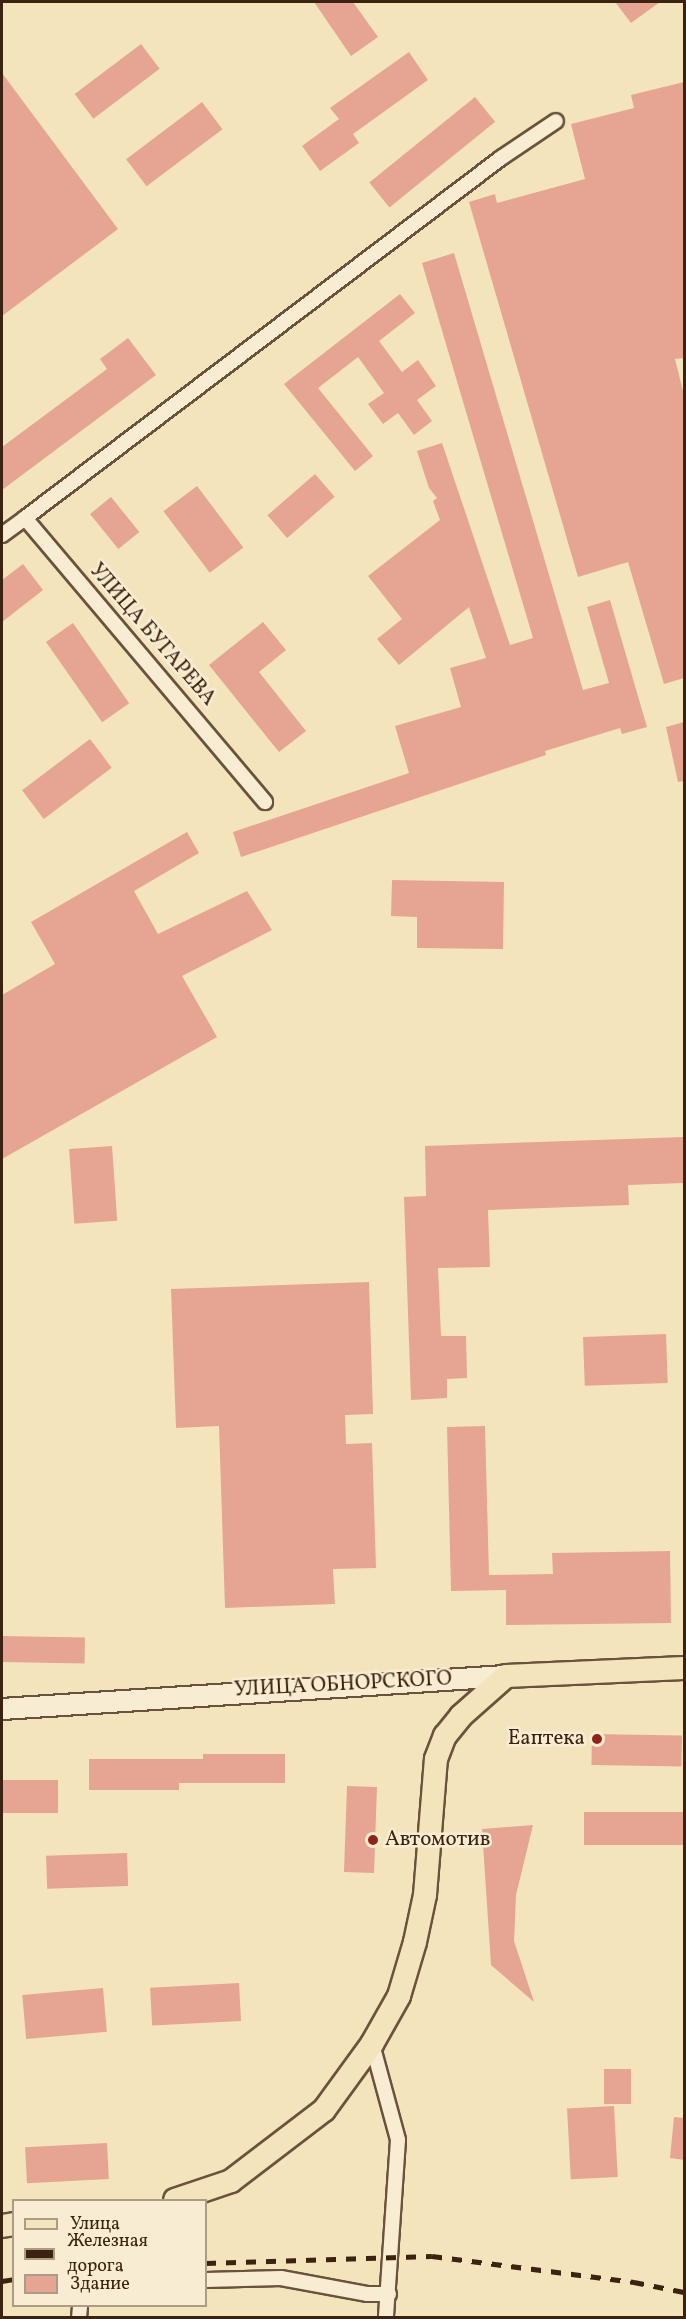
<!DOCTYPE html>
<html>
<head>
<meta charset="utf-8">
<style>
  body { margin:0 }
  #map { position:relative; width:686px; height:2319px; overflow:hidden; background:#f4e4bc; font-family:Vollkorn,serif }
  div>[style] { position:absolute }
  .building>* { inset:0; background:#e5a592; transform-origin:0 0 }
  .roads { filter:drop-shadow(2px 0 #6a523c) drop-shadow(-2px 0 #6a523c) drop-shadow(0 2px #6a523c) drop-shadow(0 -2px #6a523c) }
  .street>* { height:14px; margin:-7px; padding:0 7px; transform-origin:7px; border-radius:7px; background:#f8edd3 }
  .secondary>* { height:20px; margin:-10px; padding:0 10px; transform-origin:10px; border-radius:10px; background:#f8edd3 }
  .primary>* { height:22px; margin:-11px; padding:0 11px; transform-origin:11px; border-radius:11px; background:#f4e4bc }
  .rail>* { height:4.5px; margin-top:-2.25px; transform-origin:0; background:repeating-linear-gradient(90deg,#3c2211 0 10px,transparent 0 20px) }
  .dots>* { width:16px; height:16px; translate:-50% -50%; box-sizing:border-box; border:3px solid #f8edd3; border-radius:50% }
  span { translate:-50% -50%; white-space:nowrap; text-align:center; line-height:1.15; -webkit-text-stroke:5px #f8edd3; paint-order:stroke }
  .street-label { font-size:21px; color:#3c2211 }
  .poi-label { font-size:21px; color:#3c2211 }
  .right { translate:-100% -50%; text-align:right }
  .left { translate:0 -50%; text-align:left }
  .frame { position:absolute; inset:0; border:3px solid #3c2211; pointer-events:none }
  .legend { position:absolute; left:12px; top:2199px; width:195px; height:108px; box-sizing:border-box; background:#f8edd3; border:2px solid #ad9c85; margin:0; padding:8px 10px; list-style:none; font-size:18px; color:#3c2211 }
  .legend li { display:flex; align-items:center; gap:12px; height:30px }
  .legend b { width:30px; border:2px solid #ad9c85 }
</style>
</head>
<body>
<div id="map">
  <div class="building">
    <div style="clip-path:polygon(314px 2px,353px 2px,378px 37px,351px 56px)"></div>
    <div style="clip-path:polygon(615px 2px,660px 2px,631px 23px)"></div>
    <div style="left:141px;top:44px;width:31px;height:83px;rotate:53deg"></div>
    <div style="clip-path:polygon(409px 52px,428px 80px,353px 134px,359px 143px,320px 171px,302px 146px,339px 119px,330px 108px)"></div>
    <div style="clip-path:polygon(2px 73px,118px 229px,2px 316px)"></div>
    <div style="clip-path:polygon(684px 82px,684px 358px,675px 359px,684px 395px,684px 678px,664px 684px,628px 562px,578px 577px,469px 202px,495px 194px,497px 203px,585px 179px,571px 124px,634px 108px,631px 95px)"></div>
    <div style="left:475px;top:97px;width:32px;height:136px;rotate:51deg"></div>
    <div style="left:202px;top:102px;width:34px;height:95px;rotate:53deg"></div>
    <div style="clip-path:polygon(454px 253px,583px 690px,609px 683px,587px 607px,610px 600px,647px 727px,622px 734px,620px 728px,545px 751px,546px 755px,241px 857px,233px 832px,409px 773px,395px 726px,461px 707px,450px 668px,486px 658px,469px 607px,399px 665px,377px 639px,402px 619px,368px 576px,440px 520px,433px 501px,437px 498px,429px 488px,417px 451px,442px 443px,510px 645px,533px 638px,422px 263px)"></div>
    <div style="clip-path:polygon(400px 294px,415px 313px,379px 341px,402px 372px,418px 360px,436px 386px,417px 400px,432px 421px,414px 435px,398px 413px,383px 424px,368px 404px,384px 393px,358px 357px,318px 388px,373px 456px,355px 471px,284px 384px)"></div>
    <div style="clip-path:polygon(128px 338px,156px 375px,2px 490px,2px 447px,107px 369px,100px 359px)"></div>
    <div style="left:315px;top:474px;width:30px;height:63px;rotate:49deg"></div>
    <div style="left:197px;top:486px;width:77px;height:42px;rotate:53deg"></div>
    <div style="left:111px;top:497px;width:45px;height:27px;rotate:51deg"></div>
    <div style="clip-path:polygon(23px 564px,43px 590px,2px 622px,2px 580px)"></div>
    <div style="clip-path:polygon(263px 622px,286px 650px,259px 672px,306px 731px,279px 752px,209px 665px)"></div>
    <div style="left:73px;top:623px;width:98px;height:33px;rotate:55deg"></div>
    <div style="clip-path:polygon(684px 722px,684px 781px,678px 782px,666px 727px)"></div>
    <div style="left:90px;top:739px;width:36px;height:85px;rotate:53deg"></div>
    <div style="clip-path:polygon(187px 832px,199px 853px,134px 891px,158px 934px,247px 891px,272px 930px,182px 976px,217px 1037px,2px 1159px,2px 995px,55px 964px,31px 922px)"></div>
    <div style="clip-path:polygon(392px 880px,504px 882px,503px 949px,417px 948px,417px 917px,391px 916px)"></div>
    <div style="clip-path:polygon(684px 1137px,684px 1183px,628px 1185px,629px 1205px,488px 1210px,490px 1267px,438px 1268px,441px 1336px,466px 1336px,467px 1378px,447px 1379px,447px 1398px,411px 1400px,404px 1197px,426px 1196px,425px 1146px)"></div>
    <div style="left:112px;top:1146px;width:75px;height:43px;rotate:86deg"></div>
    <div style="clip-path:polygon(369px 1282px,373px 1414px,345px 1415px,346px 1444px,372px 1443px,376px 1568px,333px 1569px,335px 1604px,225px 1608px,219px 1426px,176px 1428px,171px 1289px)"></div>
    <div style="left:666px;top:1334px;width:49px;height:83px;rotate:88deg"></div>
    <div style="clip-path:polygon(485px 1426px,489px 1575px,553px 1574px,552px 1553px,670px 1551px,671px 1623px,506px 1625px,506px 1590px,451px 1591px,447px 1427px)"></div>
    <div style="left:2px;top:1636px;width:83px;height:26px;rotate:1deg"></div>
    <div style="left:592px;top:1734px;width:90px;height:31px;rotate:1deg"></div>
    <div style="clip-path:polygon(203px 1754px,285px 1754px,285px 1783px,179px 1783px,179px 1790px,89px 1790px,89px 1759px,203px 1759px)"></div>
    <div style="left:58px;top:1780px;width:33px;height:56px;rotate:90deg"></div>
    <div style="left:347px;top:1786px;width:30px;height:86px;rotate:2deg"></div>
    <div style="left:584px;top:1812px;width:100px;height:33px"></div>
    <div style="clip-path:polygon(533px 1825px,516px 1895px,514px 1941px,534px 2002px,491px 1965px,482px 1829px)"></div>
    <div style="left:127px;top:1853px;width:33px;height:81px;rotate:88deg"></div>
    <div style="left:239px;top:1983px;width:38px;height:89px;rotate:87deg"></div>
    <div style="left:103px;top:1988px;width:44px;height:81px;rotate:85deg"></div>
    <div style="left:604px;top:2069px;width:27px;height:35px"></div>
    <div style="left:614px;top:2106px;width:71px;height:47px;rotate:87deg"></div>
    <div style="clip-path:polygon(674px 2117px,684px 2118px,684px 2160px,670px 2158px)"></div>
    <div style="left:107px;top:2143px;width:36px;height:82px;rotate:87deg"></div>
  </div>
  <div class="roads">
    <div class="street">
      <div style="left:25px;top:518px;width:597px;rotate:-37.1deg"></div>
      <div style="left:501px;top:158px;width:66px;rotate:-33.9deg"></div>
      <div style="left:2px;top:535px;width:29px;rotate:-36deg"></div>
      <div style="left:25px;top:518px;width:372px;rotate:49.8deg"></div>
      <div style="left:372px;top:2044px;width:99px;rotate:74.8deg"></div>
      <div style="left:398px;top:2140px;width:178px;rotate:93.9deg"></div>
      <div style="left:206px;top:2280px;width:75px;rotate:-1.5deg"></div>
      <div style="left:281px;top:2278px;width:87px;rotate:10.5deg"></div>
      <div style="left:367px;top:2294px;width:22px"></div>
      <div style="left:79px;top:2318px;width:12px;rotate:-85deg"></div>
    </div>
    <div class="secondary">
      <div style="left:2px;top:1709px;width:505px;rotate:-3.75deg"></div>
    </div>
    <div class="primary">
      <div style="left:175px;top:2200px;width:59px;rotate:-18.7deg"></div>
      <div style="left:231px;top:2181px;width:117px;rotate:-37.4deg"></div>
      <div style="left:324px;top:2110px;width:82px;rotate:-54deg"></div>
      <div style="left:372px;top:2044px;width:55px;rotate:-60.6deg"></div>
      <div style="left:399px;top:1996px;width:56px;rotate:-73.5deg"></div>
      <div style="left:415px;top:1942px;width:48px;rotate:-78deg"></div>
      <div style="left:425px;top:1895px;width:136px;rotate:-85.4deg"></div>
      <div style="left:436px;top:1759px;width:25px;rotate:-69deg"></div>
      <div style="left:445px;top:1736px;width:26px;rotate:-51deg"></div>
      <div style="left:461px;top:1716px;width:60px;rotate:-41.6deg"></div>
      <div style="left:506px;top:1676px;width:178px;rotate:-2.6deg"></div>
      <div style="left:2px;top:2226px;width:12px;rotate:-9deg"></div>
    </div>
  </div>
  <div class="rail">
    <div style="left:206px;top:2263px;width:226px;rotate:-1.8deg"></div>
    <div style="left:432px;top:2256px;width:204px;rotate:7.3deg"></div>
    <div style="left:634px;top:2282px;width:51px;rotate:11.3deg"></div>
    <div style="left:2px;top:2281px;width:12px;rotate:-9deg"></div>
  </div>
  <div class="dots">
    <div style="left:597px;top:1739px;background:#8f2418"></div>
    <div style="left:373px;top:1840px;background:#8f2418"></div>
  </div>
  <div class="street-label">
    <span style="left:152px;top:635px;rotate:49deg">УЛИЦА БУГАРЕВА</span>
    <span style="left:343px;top:1685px;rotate:-3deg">УЛИЦА ОБНОРСКОГО</span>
  </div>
  <div class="poi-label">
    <span class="right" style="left:585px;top:1739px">Еаптека</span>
    <span class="left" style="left:385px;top:1840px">Автомотив</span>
  </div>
  <div class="frame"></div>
  <ul class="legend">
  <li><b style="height:8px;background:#f4e4bc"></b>Улица</li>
  <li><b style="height:8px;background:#3c2211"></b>Железная дорога</li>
  <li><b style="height:16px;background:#e5a592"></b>Здание</li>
  </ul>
</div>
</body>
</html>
